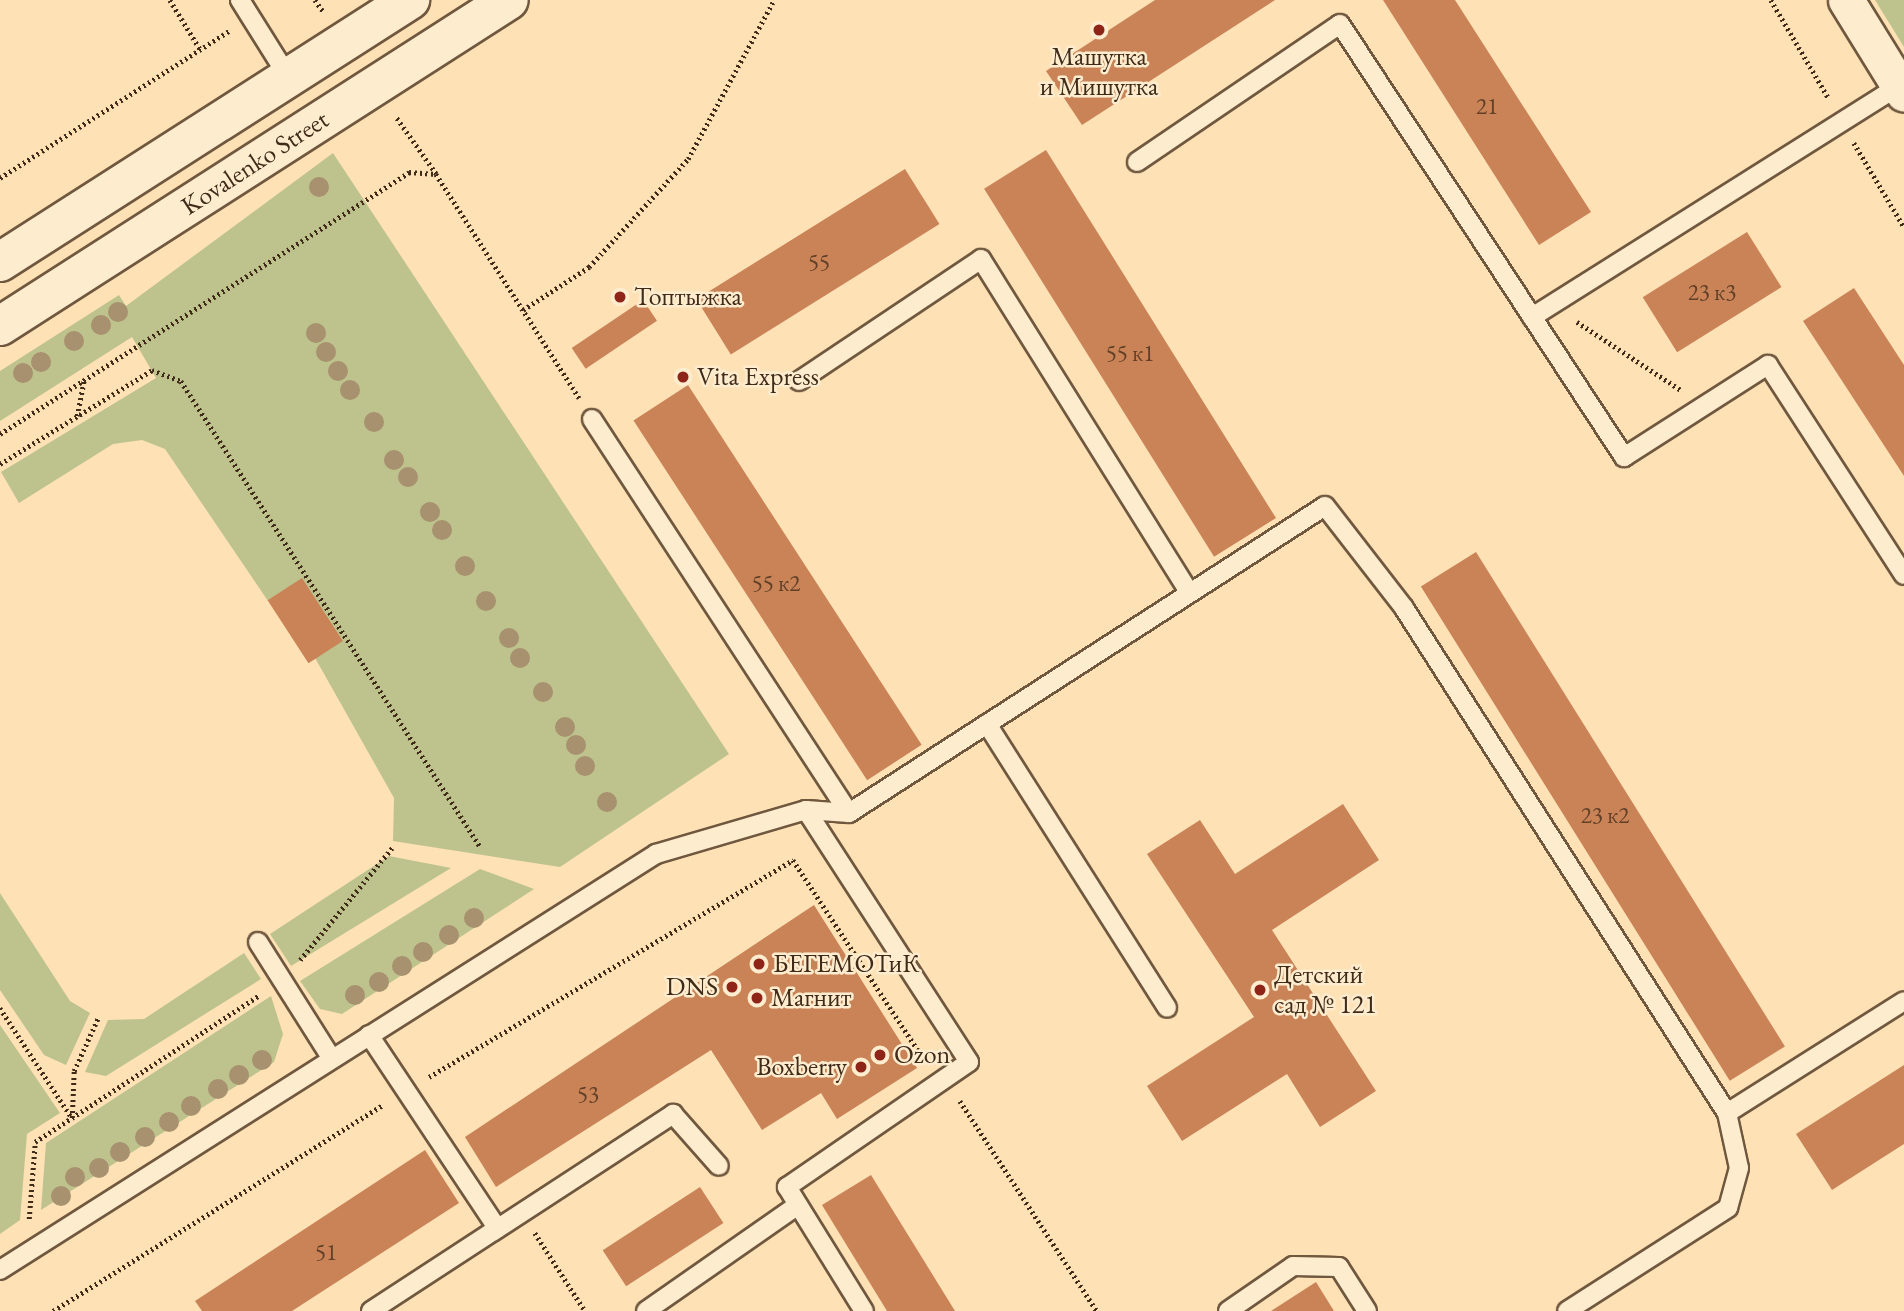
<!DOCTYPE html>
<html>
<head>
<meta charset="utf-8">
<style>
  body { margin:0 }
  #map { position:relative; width:1904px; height:1311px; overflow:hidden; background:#fee1b5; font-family:"EB Garamond",serif }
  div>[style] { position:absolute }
  .green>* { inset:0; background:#bec38e }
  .building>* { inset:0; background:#c98357; transform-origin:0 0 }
  .path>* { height:4.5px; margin-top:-2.25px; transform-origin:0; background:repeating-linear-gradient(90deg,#402a18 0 2px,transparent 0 5.5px) }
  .roads { filter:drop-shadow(2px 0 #70583f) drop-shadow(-2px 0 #70583f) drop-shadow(0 2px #70583f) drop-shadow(0 -2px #70583f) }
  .lane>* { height:18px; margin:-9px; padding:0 9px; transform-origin:9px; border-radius:9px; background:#feeccf }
  .street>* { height:35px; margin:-17.5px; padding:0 17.5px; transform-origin:17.5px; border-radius:17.5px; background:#feeccf }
  .secondary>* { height:38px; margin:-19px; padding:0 19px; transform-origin:19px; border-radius:19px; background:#feeccf }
  .trees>* { width:20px; height:20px; margin:-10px; border-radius:50%; background:#a7916f }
  .dots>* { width:19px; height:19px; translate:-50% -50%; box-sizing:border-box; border:4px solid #feeccf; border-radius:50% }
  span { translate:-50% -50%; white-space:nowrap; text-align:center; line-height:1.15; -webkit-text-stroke:5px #feeccf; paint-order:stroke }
  .number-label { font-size:23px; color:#624028 }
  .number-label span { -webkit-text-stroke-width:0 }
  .poi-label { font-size:26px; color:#402a18 }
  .left { translate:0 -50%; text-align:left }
  .right { translate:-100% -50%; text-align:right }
  .street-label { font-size:26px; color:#402a18 }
</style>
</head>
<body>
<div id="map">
  <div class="green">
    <div style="clip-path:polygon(1875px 0,1904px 0,1904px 47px)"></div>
    <div style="clip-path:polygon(333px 153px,729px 754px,560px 867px,393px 841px,394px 798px,279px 594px,268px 601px,165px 449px,142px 440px,113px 444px,19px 503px,1px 472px,156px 378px,132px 337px,0 421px,0 371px,119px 295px,126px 306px)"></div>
    <div style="clip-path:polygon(389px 856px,451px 868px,291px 966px,270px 934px)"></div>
    <div style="clip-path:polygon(480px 869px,534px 889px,342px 1014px,320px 1009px,300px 981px)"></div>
    <div style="clip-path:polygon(0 893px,70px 1001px,90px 1013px,66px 1065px,44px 1055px,0 990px)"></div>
    <div style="clip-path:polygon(244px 953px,261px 979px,106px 1076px,85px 1072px,108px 1020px,144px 1019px)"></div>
    <div style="clip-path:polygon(271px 996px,283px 1034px,274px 1062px,41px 1210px,46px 1143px)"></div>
    <div style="clip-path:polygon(0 1025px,60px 1113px,27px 1134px,20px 1220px,0 1234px)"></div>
  </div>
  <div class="building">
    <div style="clip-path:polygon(1155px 0,1275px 0,1082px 125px,1046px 71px)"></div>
    <div style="clip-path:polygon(1383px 0,1455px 0,1591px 212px,1539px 245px)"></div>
    <div style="left:1046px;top:150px;width:434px;height:73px;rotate:58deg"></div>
    <div style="left:905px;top:169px;width:65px;height:246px;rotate:58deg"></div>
    <div style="left:1747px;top:232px;width:65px;height:123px;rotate:58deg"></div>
    <div style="clip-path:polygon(1854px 288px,1904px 365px,1904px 476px,1803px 321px)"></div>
    <div style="left:643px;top:300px;width:25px;height:86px;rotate:56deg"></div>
    <div style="left:688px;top:385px;width:429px;height:65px;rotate:57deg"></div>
    <div style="left:1476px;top:552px;width:583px;height:65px;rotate:58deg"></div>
    <div style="left:302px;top:578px;width:75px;height:41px;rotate:57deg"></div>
    <div style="clip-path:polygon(1343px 804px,1379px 860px,1272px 930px,1376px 1091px,1320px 1127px,1287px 1074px,1182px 1141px,1147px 1086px,1254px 1017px,1147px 854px,1200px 820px,1235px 874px)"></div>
    <div style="clip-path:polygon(814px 905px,917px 1068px,837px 1119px,821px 1093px,762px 1130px,711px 1050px,496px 1187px,465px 1137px)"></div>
    <div style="clip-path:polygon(1904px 1065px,1904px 1144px,1832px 1190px,1796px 1134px)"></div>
    <div style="clip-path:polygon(425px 1150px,459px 1203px,292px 1311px,202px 1311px,195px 1301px)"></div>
    <div style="clip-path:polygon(871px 1175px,955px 1311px,887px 1311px,822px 1205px)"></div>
    <div style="left:700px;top:1187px;width:43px;height:116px;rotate:57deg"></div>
    <div style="clip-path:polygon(1316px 1282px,1334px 1311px,1271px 1311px)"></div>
  </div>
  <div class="path">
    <div style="left:170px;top:0;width:57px;rotate:58.5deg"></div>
    <div style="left:315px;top:0;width:14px;rotate:54deg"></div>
    <div style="left:1771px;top:0;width:115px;rotate:59.6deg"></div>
    <div style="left:1854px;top:143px;width:98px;rotate:59.2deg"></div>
    <div style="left:436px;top:174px;width:266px;rotate:57.4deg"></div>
    <div style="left:0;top:178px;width:272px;rotate:-32.7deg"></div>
    <div style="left:523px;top:310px;width:79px;rotate:-33.1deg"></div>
    <div style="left:589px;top:267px;width:147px;rotate:-47.5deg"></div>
    <div style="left:688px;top:159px;width:181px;rotate:-61.6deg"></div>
    <div style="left:1577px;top:322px;width:124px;rotate:33.2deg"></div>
    <div style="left:77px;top:416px;width:36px;rotate:-79deg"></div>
    <div style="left:0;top:434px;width:486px;rotate:-32.6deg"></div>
    <div style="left:409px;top:172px;width:27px;rotate:4deg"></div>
    <div style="left:436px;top:174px;width:71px;rotate:-125.3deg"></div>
    <div style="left:0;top:464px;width:179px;rotate:-31.7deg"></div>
    <div style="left:152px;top:370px;width:31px;rotate:21deg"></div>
    <div style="left:181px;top:381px;width:555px;rotate:57.28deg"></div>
    <div style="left:300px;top:960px;width:145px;rotate:-50.6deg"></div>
    <div style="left:0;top:1008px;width:131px;rotate:56.8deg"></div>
    <div style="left:72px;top:1118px;width:47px;rotate:-87.6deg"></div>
    <div style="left:74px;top:1071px;width:58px;rotate:-65.6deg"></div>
    <div style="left:429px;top:1077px;width:424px;rotate:-30.8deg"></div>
    <div style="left:793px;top:860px;width:240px;rotate:56.7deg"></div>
    <div style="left:960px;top:1101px;width:251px;rotate:56.9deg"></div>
    <div style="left:29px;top:1219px;width:77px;rotate:-85.5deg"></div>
    <div style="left:35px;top:1142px;width:269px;rotate:-33.2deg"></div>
    <div style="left:535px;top:1233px;width:93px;rotate:57.3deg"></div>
    <div style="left:53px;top:1311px;width:389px;rotate:-32deg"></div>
  </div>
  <div class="roads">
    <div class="lane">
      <div style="left:240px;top:0;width:92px;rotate:57.9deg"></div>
      <div style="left:1137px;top:162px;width:245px;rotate:-34.2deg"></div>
      <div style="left:1340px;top:24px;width:518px;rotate:56.74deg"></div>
      <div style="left:1624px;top:457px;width:171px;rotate:-32.6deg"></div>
      <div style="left:1768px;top:365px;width:250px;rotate:57.1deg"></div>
      <div style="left:1532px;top:317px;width:434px;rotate:-32.2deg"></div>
      <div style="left:799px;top:381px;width:219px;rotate:-33.8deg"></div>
      <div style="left:981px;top:259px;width:393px;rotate:58deg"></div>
      <div style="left:592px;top:419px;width:470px;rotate:56.9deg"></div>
      <div style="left:987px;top:724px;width:336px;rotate:57.6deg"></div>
      <div style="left:806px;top:810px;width:300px;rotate:57.1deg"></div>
      <div style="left:969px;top:1062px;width:221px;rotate:145.5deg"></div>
      <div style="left:787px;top:1187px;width:146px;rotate:58.2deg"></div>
      <div style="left:258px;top:942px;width:138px;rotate:57.7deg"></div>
      <div style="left:369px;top:1035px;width:232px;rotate:56.4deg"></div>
      <div style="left:1727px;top:1113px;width:209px;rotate:-32.3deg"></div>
      <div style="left:0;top:1270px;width:777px;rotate:-32.38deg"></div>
      <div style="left:656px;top:854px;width:156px;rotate:-16.3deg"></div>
      <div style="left:806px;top:810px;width:43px;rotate:4deg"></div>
      <div style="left:849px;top:813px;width:566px;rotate:-32.82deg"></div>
      <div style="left:1325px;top:506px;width:129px;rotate:52.2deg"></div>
      <div style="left:1404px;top:608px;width:599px;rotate:57.4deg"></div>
      <div style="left:1727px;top:1113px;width:56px;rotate:77.7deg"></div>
      <div style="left:1739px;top:1168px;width:41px;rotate:105.4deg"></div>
      <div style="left:1728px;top:1208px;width:191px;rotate:147.4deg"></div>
      <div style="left:371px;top:1311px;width:361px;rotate:-33.1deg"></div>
      <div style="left:673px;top:1114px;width:69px;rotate:48.5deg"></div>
      <div style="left:646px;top:1311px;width:185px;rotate:-34.9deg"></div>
      <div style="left:1228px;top:1311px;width:79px;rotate:-34.7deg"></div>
      <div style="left:1293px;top:1266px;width:46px;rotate:1.2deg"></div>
      <div style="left:1339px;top:1267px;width:52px;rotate:57.5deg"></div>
    </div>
    <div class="street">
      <div style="left:1846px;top:0;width:110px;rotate:58.3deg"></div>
    </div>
    <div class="secondary">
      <div style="left:0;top:262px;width:487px;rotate:-32.6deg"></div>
      <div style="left:0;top:326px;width:604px;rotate:-32.64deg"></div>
    </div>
  </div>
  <div class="trees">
    <div style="left:319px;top:187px"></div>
    <div style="left:118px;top:312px"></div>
    <div style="left:101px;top:325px"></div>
    <div style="left:316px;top:333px"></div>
    <div style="left:74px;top:341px"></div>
    <div style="left:326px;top:352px"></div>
    <div style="left:41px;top:362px"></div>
    <div style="left:338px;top:371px"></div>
    <div style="left:23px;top:373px"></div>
    <div style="left:350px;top:390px"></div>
    <div style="left:374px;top:422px"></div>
    <div style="left:394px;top:460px"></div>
    <div style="left:408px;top:477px"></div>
    <div style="left:430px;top:512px"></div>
    <div style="left:442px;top:530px"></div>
    <div style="left:465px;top:566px"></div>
    <div style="left:486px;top:601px"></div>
    <div style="left:509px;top:638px"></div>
    <div style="left:520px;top:658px"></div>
    <div style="left:543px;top:692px"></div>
    <div style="left:565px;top:727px"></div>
    <div style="left:576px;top:745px"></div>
    <div style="left:585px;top:766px"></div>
    <div style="left:607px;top:802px"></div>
    <div style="left:474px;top:918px"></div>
    <div style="left:449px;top:935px"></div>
    <div style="left:423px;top:952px"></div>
    <div style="left:402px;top:966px"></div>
    <div style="left:379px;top:982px"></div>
    <div style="left:355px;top:995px"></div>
    <div style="left:262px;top:1060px"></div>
    <div style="left:239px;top:1075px"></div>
    <div style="left:218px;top:1089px"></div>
    <div style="left:191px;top:1106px"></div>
    <div style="left:169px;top:1122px"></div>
    <div style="left:145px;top:1137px"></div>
    <div style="left:120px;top:1152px"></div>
    <div style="left:99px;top:1168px"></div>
    <div style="left:75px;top:1177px"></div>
    <div style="left:61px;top:1196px"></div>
  </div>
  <div class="dots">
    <div style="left:1099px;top:30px;background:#8f2418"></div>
    <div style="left:620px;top:297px;background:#8f2418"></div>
    <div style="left:683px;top:377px;background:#8f2418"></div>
    <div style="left:759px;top:964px;background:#8f2418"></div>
    <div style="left:732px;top:987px;background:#8f2418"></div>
    <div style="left:1260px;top:990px;background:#8f2418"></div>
    <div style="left:757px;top:998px;background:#8f2418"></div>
    <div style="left:880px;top:1055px;background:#8f2418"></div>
    <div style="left:861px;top:1067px;background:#8f2418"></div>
  </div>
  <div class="number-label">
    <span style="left:1487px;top:106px">21</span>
    <span style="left:819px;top:262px">55</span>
    <span style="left:1712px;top:292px">23 к3</span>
    <span style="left:1130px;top:353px">55 к1</span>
    <span style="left:776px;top:583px">55 к2</span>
    <span style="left:1605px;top:815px">23 к2</span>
    <span style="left:588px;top:1094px">53</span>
    <span style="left:326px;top:1252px">51</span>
  </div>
  <div class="poi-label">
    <span style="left:1099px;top:72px">Машутка<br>и Мишутка</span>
    <span class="left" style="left:634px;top:297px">Топтыжка</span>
    <span class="left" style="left:697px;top:377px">Vita Express</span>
    <span class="left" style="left:773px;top:964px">БЕГЕМОТиК</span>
    <span class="left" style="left:1274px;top:990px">Детский<br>сад № 121</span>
    <span class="right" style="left:718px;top:987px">DNS</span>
    <span class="left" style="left:771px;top:998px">Магнит</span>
    <span class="left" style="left:894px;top:1055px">Ozon</span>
    <span class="right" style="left:847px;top:1067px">Boxberry</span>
  </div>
  <div class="street-label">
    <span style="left:255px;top:163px;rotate:-33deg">Kovalenko Street</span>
  </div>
</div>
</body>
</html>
